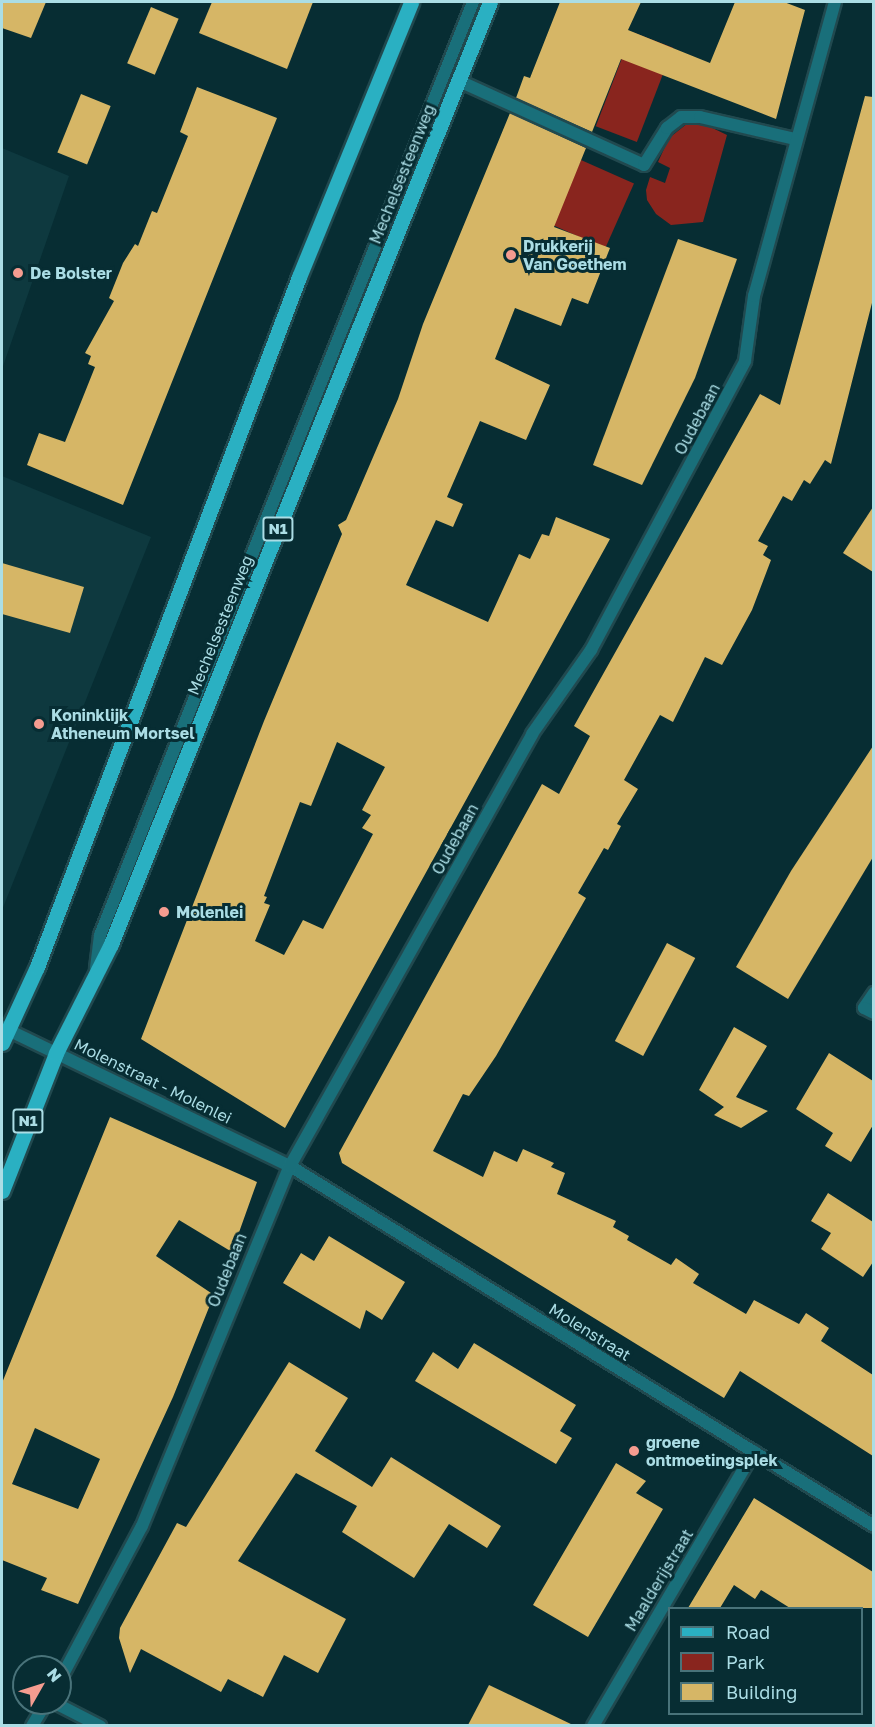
<!DOCTYPE html>
<html>
<head>
<meta charset="utf-8">
<style>
  body { margin:0 }
  #map { position:relative; width:875px; height:1727px; overflow:hidden; background:#072d33; font-family:"Golos Text",sans-serif }
  div>[style] { position:absolute }
  .built>* { inset:0; background:#0e393f }
  .green>* { inset:0; background:#89251e; transform-origin:0 0 }
  .building>* { inset:0; background:#d6b666; transform-origin:0 0 }
  .roads { filter:drop-shadow(2px 0 #21494f) drop-shadow(-2px 0 #21494f) drop-shadow(0 2px #21494f) drop-shadow(0 -2px #21494f) }
  .service>* { height:12px; margin:-6px; padding:0 6px; transform-origin:6px; border-radius:6px; background:#196f7a }
  .pedestrian>* { height:12px; margin:-6px; padding:0 6px; transform-origin:6px; border-radius:6px; background:#196f7a }
  .minor>* { height:12px; margin:-6px; padding:0 6px; transform-origin:6px; border-radius:6px; background:#196f7a }
  .primary>* { height:15px; margin:-7.5px; padding:0 7.5px; transform-origin:7.5px; border-radius:7.5px; background:#2ab0c2 }
  .dots>* { width:16px; height:16px; translate:-50% -50%; box-sizing:border-box; border:3px solid #072d33; border-radius:50% }
  span { translate:-50% -50%; white-space:nowrap; text-align:center; line-height:1.15; -webkit-text-stroke:6px #072d33; paint-order:stroke }
  .shield-label span { padding:2px 4px; background:#072d33; border:2px solid; border-radius:4px; -webkit-text-stroke-width:0 }
  .shield-label { font-size:15px; color:#abdde5; font-weight:700 }
  .street-label { font-size:16px; color:#abdde5 }
  .poi-label { font-size:16px; color:#abdde5; font-weight:700 }
  .left { translate:0 -50%; text-align:left }
  .frame { position:absolute; inset:0; border:3px solid #abdde5; pointer-events:none }
  .legend { position:absolute; left:668px; top:1607px; width:195px; height:108px; box-sizing:border-box; background:#072d33; border:2px solid #49737a; margin:0; padding:8px 10px; list-style:none; font-size:18px; color:#abdde5 }
  .legend li { display:flex; align-items:center; gap:12px; height:30px }
  .legend b { width:30px; border:2px solid #49737a }
  .north { position:absolute; left:12px; top:1655px; width:60px; height:60px; box-sizing:border-box; background:#072d33; border:2px solid #49737a; border-radius:50%; rotate:51deg; font-size:16px; font-weight:700; line-height:24px; text-align:center; color:#abdde5 }
  .north::after { content:''; display:block; margin:auto; width:21px; height:27px; background:#f59c90; clip-path:polygon(50% 0,100% 100%,50% 72%,0 100%) }
</style>
</head>
<body>
<div id="map">
  <div class="built">
    <div style="clip-path:polygon(2px 148px,69px 176px,2px 369px)"></div>
    <div style="clip-path:polygon(2px 476px,151px 537px,2px 910px)"></div>
  </div>
  <div class="green">
    <div style="left:632px;top:32px;width:44px;height:101px;rotate:21deg"></div>
    <div style="clip-path:polygon(688px 123px,702px 123px,727px 135px,703px 222px,671px 225px,656px 214px,647px 200px,646px 190px,650px 177px,665px 183px,670px 168px,658px 162px,669px 138px)"></div>
    <div style="left:581px;top:160px;width:58px;height:71px;rotate:24deg"></div>
  </div>
  <div class="building">
    <div style="clip-path:polygon(2px 2px,46px 2px,31px 38px,2px 28px)"></div>
    <div style="clip-path:polygon(212px 2px,313px 2px,287px 69px,199px 33px)"></div>
    <div style="clip-path:polygon(560px 2px,641px 2px,628px 30px,710px 63px,735px 2px,784px 2px,805px 10px,776px 119px,621px 59px,592px 132px,516px 98px,524px 76px,530px 78px)"></div>
    <div style="left:151px;top:7px;width:30px;height:61px;rotate:23deg"></div>
    <div style="clip-path:polygon(197px 87px,277px 118px,123px 505px,27px 465px,39px 433px,65px 442px,95px 367px,88px 364px,91px 356px,85px 353px,114px 301px,109px 298px,123px 263px,135px 244px,138px 246px,152px 211px,157px 213px,188px 136px,180px 132px)"></div>
    <div style="left:81px;top:94px;width:32px;height:63px;rotate:22deg"></div>
    <div style="clip-path:polygon(865px 96px,873px 97px,873px 299px,831px 464px,825px 460px,810px 484px,804px 480px,792px 501px,783px 496px,758px 541px,768px 546px,763px 555px,771px 560px,752px 610px,722px 665px,705px 657px,673px 722px,660px 715px,624px 780px,638px 789px,617px 824px,621px 826px,608px 850px,604px 848px,578px 893px,586px 898px,496px 1056px,469px 1096px,463px 1094px,433px 1151px,483px 1177px,494px 1151px,517px 1162px,523px 1149px,554px 1163px,551px 1167px,565px 1173px,557px 1194px,616px 1221px,613px 1227px,629px 1236px,627px 1240px,671px 1265px,676px 1258px,699px 1274px,693px 1283px,746px 1314px,754px 1300px,799px 1324px,806px 1313px,829px 1328px,821px 1341px,873px 1375px,873px 1456px,740px 1371px,724px 1398px,342px 1163px,339px 1153px,542px 784px,559px 794px,590px 736px,574px 726px,760px 394px,780px 405px)"></div>
    <div style="clip-path:polygon(evenodd,510px 113px,586px 148px,554px 227px,610px 248px,588px 304px,572px 298px,561px 326px,515px 308px,495px 359px,550px 385px,526px 440px,480px 421px,447px 497px,463px 504px,453px 527px,436px 520px,406px 585px,488px 622px,519px 554px,530px 559px,542px 534px,549px 536px,556px 517px,610px 539px,285px 1128px,141px 1039px,264px 721px,342px 534px,338px 525px,346px 520px,398px 399px,423px 324px,510px 113px,337px 742px,385px 767px,362px 810px,371px 815px,362px 828px,373px 834px,323px 929px,303px 920px,284px 955px,255px 941px,270px 905px,264px 903px,267px 897px,264px 896px,300px 802px,311px 806px,337px 742px)"></div>
    <div style="clip-path:polygon(678px 239px,737px 259px,695px 378px,642px 485px,593px 465px)"></div>
    <div style="clip-path:polygon(873px 507px,873px 572px,843px 553px)"></div>
    <div style="clip-path:polygon(2px 563px,84px 587px,70px 633px,2px 614px)"></div>
    <div style="clip-path:polygon(873px 746px,873px 857px,788px 999px,736px 967px,791px 871px)"></div>
    <div style="left:667px;top:943px;width:32px;height:111px;rotate:28deg"></div>
    <div style="clip-path:polygon(734px 1027px,767px 1046px,736px 1097px,768px 1111px,741px 1128px,714px 1115px,724px 1107px,699px 1090px)"></div>
    <div style="clip-path:polygon(829px 1053px,873px 1081px,873px 1125px,851px 1162px,825px 1146px,833px 1133px,796px 1109px)"></div>
    <div style="clip-path:polygon(evenodd,110px 1117px,257px 1182px,232px 1252px,179px 1220px,156px 1256px,214px 1295px,173px 1397px,78px 1604px,41px 1590px,47px 1578px,2px 1560px,2px 1383px,110px 1117px,35px 1428px,100px 1459px,78px 1509px,12px 1484px,35px 1428px)"></div>
    <div style="clip-path:polygon(828px 1193px,873px 1222px,873px 1262px,863px 1277px,821px 1249px,831px 1233px,811px 1221px)"></div>
    <div style="clip-path:polygon(329px 1236px,405px 1282px,382px 1320px,366px 1310px,360px 1329px,283px 1283px,301px 1253px,314px 1261px)"></div>
    <div style="clip-path:polygon(474px 1343px,576px 1405px,560px 1431px,572px 1438px,556px 1464px,415px 1381px,433px 1352px,458px 1369px)"></div>
    <div style="clip-path:polygon(289px 1362px,348px 1398px,315px 1451px,372px 1487px,391px 1457px,501px 1526px,487px 1548px,449px 1524px,414px 1578px,342px 1532px,357px 1506px,296px 1473px,238px 1561px,346px 1619px,318px 1673px,284px 1655px,263px 1697px,228px 1679px,221px 1692px,141px 1649px,130px 1673px,119px 1638px,120px 1628px,177px 1523px,186px 1527px)"></div>
    <div style="clip-path:polygon(616px 1463px,646px 1481px,636px 1493px,663px 1509px,588px 1637px,533px 1605px)"></div>
    <div style="clip-path:polygon(754px 1498px,873px 1572px,873px 1608px,790px 1608px,761px 1590px,755px 1599px,734px 1585px,720px 1608px,688px 1608px)"></div>
    <div style="clip-path:polygon(489px 1685px,573px 1725px,468px 1725px)"></div>
  </div>
  <div class="roads">
    <div class="service">
      <div style="left:96px;top:968px;width:33px;rotate:-83deg"></div>
      <div style="left:100px;top:935px;width:1005px;rotate:-68.21deg"></div>
    </div>
    <div class="pedestrian">
      <div style="left:459px;top:81px;width:203px;rotate:24.4deg"></div>
      <div style="left:644px;top:165px;width:44px;rotate:-58.1deg"></div>
      <div style="left:667px;top:128px;width:18px;rotate:-38deg"></div>
      <div style="left:681px;top:117px;width:19px"></div>
      <div style="left:700px;top:117px;width:98px;rotate:13deg"></div>
    </div>
    <div class="minor">
      <div style="left:874px;top:993px;width:18px;rotate:124deg"></div>
      <div style="left:864px;top:1008px;width:11px;rotate:27deg"></div>
      <div style="left:2px;top:1027px;width:320px;rotate:25.8deg"></div>
      <div style="left:290px;top:1166px;width:686px;rotate:31.65deg"></div>
      <div style="left:60px;top:1680px;width:174px;rotate:-62deg"></div>
      <div style="left:142px;top:1526px;width:389px;rotate:-67.7deg"></div>
      <div style="left:290px;top:1166px;width:495px;rotate:-60.7deg"></div>
      <div style="left:532px;top:734px;width:103px;rotate:-54.9deg"></div>
      <div style="left:591px;top:650px;width:327px;rotate:-61.9deg"></div>
      <div style="left:745px;top:361px;width:66px;rotate:-82.1deg"></div>
      <div style="left:754px;top:296px;width:305px;rotate:-74.6deg"></div>
      <div style="left:55px;top:1703px;width:51px;rotate:27.1deg"></div>
      <div style="left:32px;top:1726px;width:27px;rotate:-59deg"></div>
      <div style="left:593px;top:1726px;width:318px;rotate:-59.6deg"></div>
    </div>
    <div class="primary">
      <div style="left:2px;top:1043px;width:84px;rotate:-65.3deg"></div>
      <div style="left:37px;top:967px;width:738px;rotate:-69.21deg"></div>
      <div style="left:299px;top:277px;width:297px;rotate:-67.8deg"></div>
      <div style="left:2px;top:1191px;width:148px;rotate:-68.6deg"></div>
      <div style="left:56px;top:1053px;width:122px;rotate:-63.2deg"></div>
      <div style="left:111px;top:944px;width:1015px;rotate:-68.08deg"></div>
    </div>
  </div>
  <div class="dots">
    <div style="left:511px;top:255px;background:#f59c90"></div>
    <div style="left:18px;top:273px;background:#f59c90"></div>
    <div style="left:39px;top:724px;background:#f59c90"></div>
    <div style="left:164px;top:912px;background:#f59c90"></div>
    <div style="left:634px;top:1451px;background:#f59c90"></div>
  </div>
  <div class="shield-label">
    <span style="left:278px;top:529px">N1</span>
    <span style="left:28px;top:1121px">N1</span>
  </div>
  <div class="street-label">
    <span style="left:402px;top:174px;rotate:-68deg">Mechelsesteenweg</span>
    <span style="left:697px;top:419px;rotate:-62deg">Oudebaan</span>
    <span style="left:220px;top:625px;rotate:-68deg">Mechelsesteenweg</span>
    <span style="left:455px;top:839px;rotate:-61deg">Oudebaan</span>
    <span style="left:153px;top:1081px;rotate:26deg">Molenstraat - Molenlei</span>
    <span style="left:227px;top:1270px;rotate:-68deg">Oudebaan</span>
    <span style="left:590px;top:1332px;rotate:32deg">Molenstraat</span>
    <span style="left:659px;top:1580px;rotate:-59deg">Maalderijstraat</span>
  </div>
  <div class="poi-label">
    <span class="left" style="left:523px;top:255px">Drukkerij<br>Van Goethem</span>
    <span class="left" style="left:30px;top:273px">De Bolster</span>
    <span class="left" style="left:51px;top:724px">Koninklijk<br>Atheneum Mortsel</span>
    <span class="left" style="left:176px;top:912px">Molenlei</span>
    <span class="left" style="left:646px;top:1451px">groene<br>ontmoetingsplek</span>
  </div>
  <div class="frame"></div>
  <ul class="legend">
  <li><b style="height:8px;background:#2ab0c2"></b>Road</li>
  <li><b style="height:16px;background:#89251e"></b>Park</li>
  <li><b style="height:16px;background:#d6b666"></b>Building</li>
  </ul>
  <div class="north">N</div>
</div>
</body>
</html>
